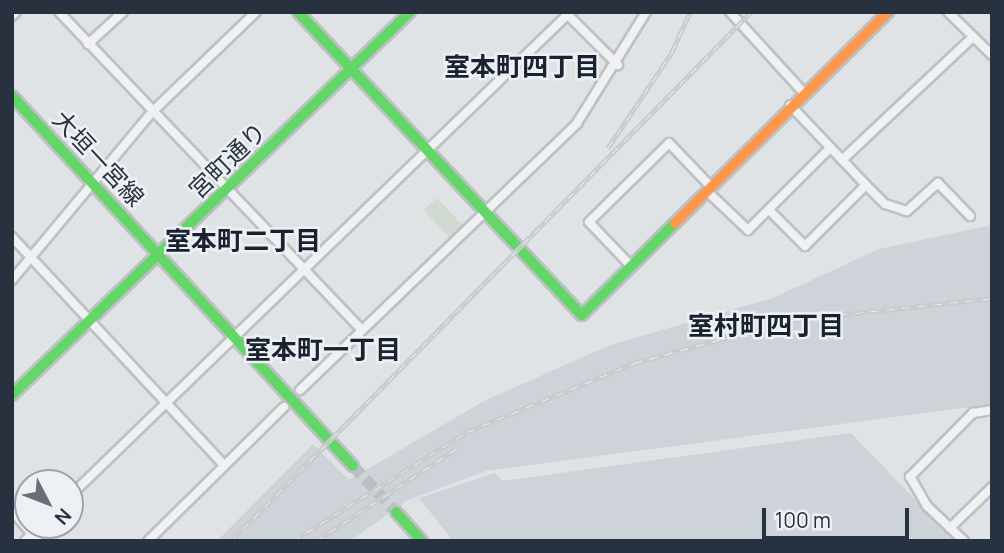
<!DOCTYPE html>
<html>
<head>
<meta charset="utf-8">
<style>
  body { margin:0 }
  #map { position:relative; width:1004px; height:553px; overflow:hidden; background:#e0e3e6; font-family:Manrope,"Noto Sans JP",sans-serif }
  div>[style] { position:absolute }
  .built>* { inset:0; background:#ced3d9 }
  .green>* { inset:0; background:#d1dad1; transform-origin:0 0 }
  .primary-tunnel>* { height:12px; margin-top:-6px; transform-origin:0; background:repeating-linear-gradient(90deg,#bbbfc5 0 12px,transparent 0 18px) }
  .roads { filter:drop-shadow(2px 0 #bec1c4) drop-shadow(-2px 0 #bec1c4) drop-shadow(0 2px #bec1c4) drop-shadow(0 -2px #bec1c4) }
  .street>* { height:8px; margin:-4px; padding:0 4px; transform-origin:4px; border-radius:4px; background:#f0f1f2 }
  .fast>* { height:10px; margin:-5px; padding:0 5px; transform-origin:5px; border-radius:5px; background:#63d668 }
  .slow>* { height:10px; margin:-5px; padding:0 5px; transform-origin:5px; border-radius:5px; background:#ff974d }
  .rail>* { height:5px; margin-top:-2.5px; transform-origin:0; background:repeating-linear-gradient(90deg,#edf1f5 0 8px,#c9cbcd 0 16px); box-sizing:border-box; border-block:2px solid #c9cbcd }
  span { translate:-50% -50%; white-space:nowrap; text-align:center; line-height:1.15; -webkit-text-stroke:5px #edf1f5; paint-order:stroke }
  .street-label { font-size:24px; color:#27313f }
  .neighbourhood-label { font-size:26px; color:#19222f; font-weight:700 }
  .frame { position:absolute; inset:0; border:14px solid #27313f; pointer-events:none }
  .north { position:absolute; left:14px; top:469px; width:70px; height:70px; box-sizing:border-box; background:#edf1f5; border:2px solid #9ea4ac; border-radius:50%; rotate:132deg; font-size:19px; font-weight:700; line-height:28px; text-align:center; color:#27313f }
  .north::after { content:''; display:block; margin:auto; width:24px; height:32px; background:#686f79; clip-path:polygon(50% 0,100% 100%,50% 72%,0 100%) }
  .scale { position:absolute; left:762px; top:508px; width:147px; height:32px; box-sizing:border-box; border:4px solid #27313f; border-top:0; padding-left:9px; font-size:21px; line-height:24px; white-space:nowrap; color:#27313f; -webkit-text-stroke:5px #edf1f5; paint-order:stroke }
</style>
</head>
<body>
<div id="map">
  <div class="built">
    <div style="clip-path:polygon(992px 225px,992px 404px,486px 471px,408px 500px,350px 541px,217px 541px,313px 444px,349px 480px,484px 401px,610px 345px,773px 298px,879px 249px)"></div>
    <div style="clip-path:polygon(851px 433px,955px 541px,453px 541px,419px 498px,495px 473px,503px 481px)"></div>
  </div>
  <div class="green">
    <div style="left:437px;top:198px;width:38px;height:18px;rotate:47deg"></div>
  </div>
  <div class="primary-tunnel">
    <div style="left:353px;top:466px;width:63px;rotate:46.9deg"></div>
  </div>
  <div class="roads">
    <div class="street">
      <div style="left:59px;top:12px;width:438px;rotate:46.4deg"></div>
      <div style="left:565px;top:12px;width:75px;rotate:45deg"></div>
      <div style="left:730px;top:12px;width:108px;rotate:47.6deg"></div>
      <div style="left:948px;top:12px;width:62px;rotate:44.3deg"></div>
      <div style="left:12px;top:16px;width:6px;rotate:-45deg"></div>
      <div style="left:88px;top:44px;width:47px;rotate:-42.4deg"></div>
      <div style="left:842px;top:160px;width:180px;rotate:-43.2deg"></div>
      <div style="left:866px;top:185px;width:27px;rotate:45deg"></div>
      <div style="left:885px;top:204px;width:23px;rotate:18deg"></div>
      <div style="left:907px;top:211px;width:42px;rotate:-42.1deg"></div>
      <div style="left:938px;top:183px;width:46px;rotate:45.9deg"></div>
      <div style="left:707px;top:191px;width:57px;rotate:43.6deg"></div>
      <div style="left:748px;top:230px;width:116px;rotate:-45deg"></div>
      <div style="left:769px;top:210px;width:51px;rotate:45deg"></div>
      <div style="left:805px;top:246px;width:86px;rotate:-45deg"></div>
      <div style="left:866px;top:185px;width:110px;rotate:-133.5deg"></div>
      <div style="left:12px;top:237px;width:311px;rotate:47.1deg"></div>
      <div style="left:632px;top:267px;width:62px;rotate:-133.7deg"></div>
      <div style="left:589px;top:222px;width:112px;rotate:-44.6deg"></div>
      <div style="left:669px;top:143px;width:61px;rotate:46.3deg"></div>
      <div style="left:12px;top:280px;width:220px;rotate:-50.2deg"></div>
      <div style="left:153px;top:111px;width:143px;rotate:-43.9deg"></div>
      <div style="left:300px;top:390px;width:385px;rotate:-43.9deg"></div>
      <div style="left:577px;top:123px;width:131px;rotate:-58.1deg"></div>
      <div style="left:70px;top:496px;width:692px;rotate:-44.06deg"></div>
      <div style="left:12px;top:511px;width:40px;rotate:49deg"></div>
      <div style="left:950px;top:528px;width:59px;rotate:-44.3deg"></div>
      <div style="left:25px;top:541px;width:22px;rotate:-47deg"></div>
      <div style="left:148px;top:541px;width:191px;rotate:-44.6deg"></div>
      <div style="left:964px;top:541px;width:51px;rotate:-136.6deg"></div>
      <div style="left:927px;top:506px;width:34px;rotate:-120deg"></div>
      <div style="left:910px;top:477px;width:90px;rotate:-45.5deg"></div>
      <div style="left:973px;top:413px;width:19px;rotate:-9deg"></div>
    </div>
    <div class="fast">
      <div style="left:298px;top:12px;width:415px;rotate:46.9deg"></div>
      <div style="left:582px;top:315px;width:131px;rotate:-44.7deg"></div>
      <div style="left:12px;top:96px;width:503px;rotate:47.34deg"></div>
      <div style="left:12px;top:395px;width:552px;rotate:-43.9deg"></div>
      <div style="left:396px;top:512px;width:39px;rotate:48deg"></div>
    </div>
    <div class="slow">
      <div style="left:675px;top:223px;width:300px;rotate:-44.7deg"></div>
    </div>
  </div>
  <div class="rail">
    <div style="left:608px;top:148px;width:115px;rotate:-56.3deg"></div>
    <div style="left:672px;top:52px;width:44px;rotate:-65.8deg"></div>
    <div style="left:231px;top:541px;width:742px;rotate:-45.49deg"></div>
    <div style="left:293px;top:541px;width:205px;rotate:-32.1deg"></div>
    <div style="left:467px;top:432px;width:181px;rotate:-22.4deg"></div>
    <div style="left:634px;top:363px;width:163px;rotate:-15.3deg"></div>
    <div style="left:791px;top:320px;width:202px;rotate:-6.2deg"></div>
    <div style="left:316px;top:541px;width:168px;rotate:-33.3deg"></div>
  </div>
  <div class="street-label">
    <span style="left:99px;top:158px;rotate:47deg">大垣一宮線</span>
    <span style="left:227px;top:160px;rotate:-44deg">宮町通り</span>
  </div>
  <div class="neighbourhood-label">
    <span style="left:522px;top:67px">室本町四丁目</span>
    <span style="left:243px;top:241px">室本町二丁目</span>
    <span style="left:766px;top:326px">室村町四丁目</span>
    <span style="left:323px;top:350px">室本町一丁目</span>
  </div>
  <div class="frame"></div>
  <div class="north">N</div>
  <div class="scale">100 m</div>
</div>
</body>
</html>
